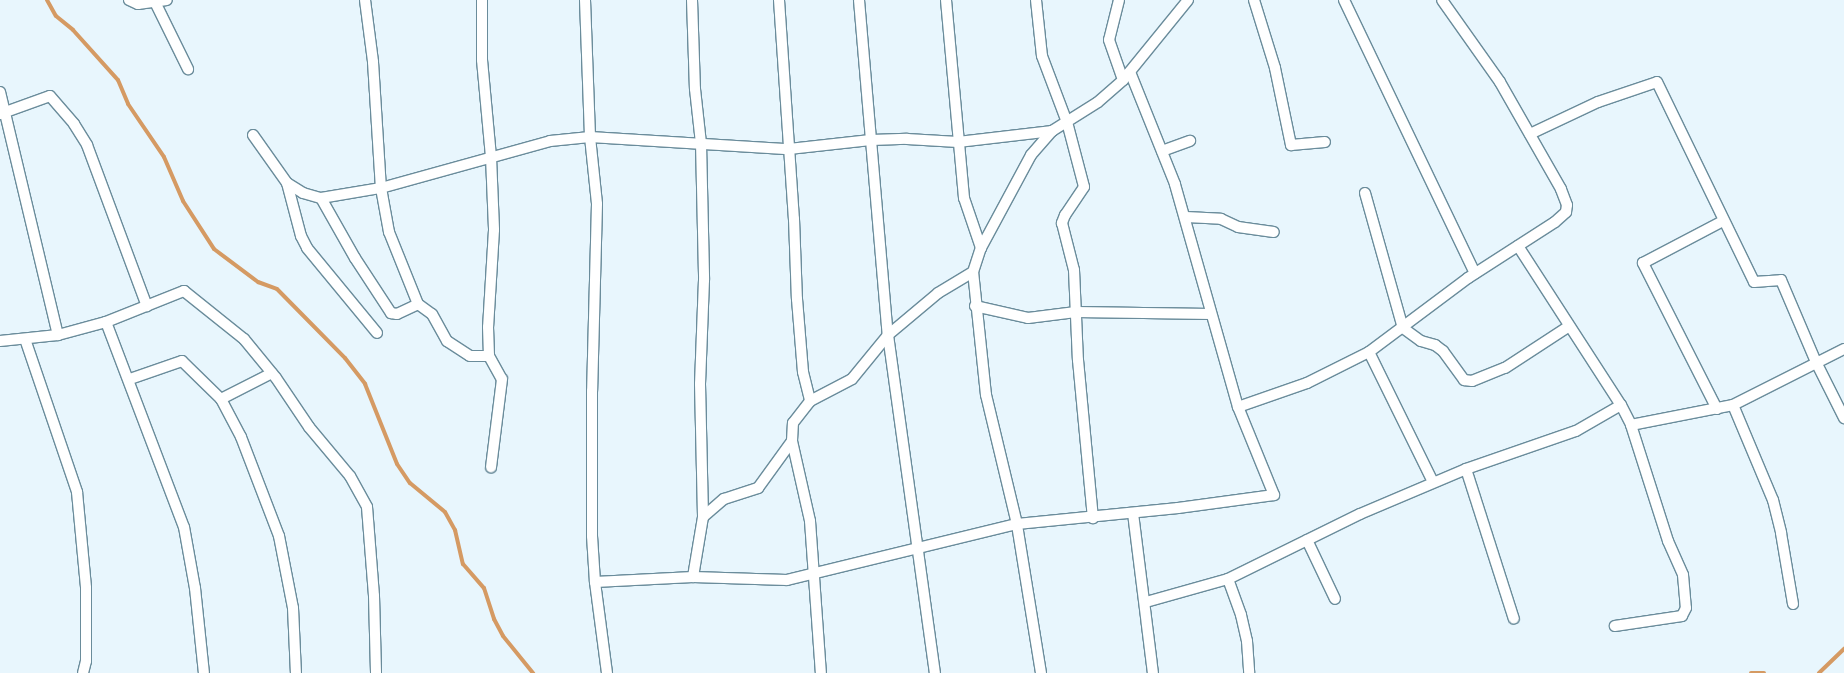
<!DOCTYPE html>
<html>
<head>
<meta charset="utf-8">
<style>
  body { margin:0 }
  #map { position:relative; width:1844px; height:673px; overflow:hidden; background:#e8f6fd; font-family:"Open Sans",sans-serif }
  div>[style] { position:absolute }
  .stream>* { height:4px; margin:-2px; padding:0 2px; transform-origin:2px; border-radius:2px; background:#d59a63 }
  .roads { filter:drop-shadow(1px 0 #6a8c9b) drop-shadow(-1px 0 #6a8c9b) drop-shadow(0 1px #6a8c9b) drop-shadow(0 -1px #6a8c9b) }
  .street>* { height:10px; margin:-5px; padding:0 5px; transform-origin:5px; border-radius:5px; background:#fff }
  span { translate:-50% -50%; white-space:nowrap; text-align:center; line-height:1.15; -webkit-text-stroke:3px #fff; paint-order:stroke }
</style>
</head>
<body>
<div id="map">
  <div class="stream">
    <div style="left:47px;top:0;width:18px;rotate:61deg"></div>
    <div style="left:56px;top:16px;width:22px;rotate:39deg"></div>
    <div style="left:73px;top:30px;width:67px;rotate:48deg"></div>
    <div style="left:118px;top:80px;width:26px;rotate:67deg"></div>
    <div style="left:128px;top:104px;width:64px;rotate:55.8deg"></div>
    <div style="left:164px;top:157px;width:48px;rotate:66.6deg"></div>
    <div style="left:183px;top:201px;width:57px;rotate:57.1deg"></div>
    <div style="left:214px;top:249px;width:55px;rotate:36.9deg"></div>
    <div style="left:258px;top:282px;width:20px;rotate:20deg"></div>
    <div style="left:277px;top:289px;width:97px;rotate:45.4deg"></div>
    <div style="left:345px;top:358px;width:33px;rotate:52deg"></div>
    <div style="left:365px;top:384px;width:86px;rotate:68.2deg"></div>
    <div style="left:397px;top:464px;width:23px;rotate:56deg"></div>
    <div style="left:410px;top:483px;width:45px;rotate:39.6deg"></div>
    <div style="left:445px;top:512px;width:21px;rotate:61deg"></div>
    <div style="left:455px;top:530px;width:35px;rotate:77deg"></div>
    <div style="left:463px;top:564px;width:32px;rotate:49deg"></div>
    <div style="left:484px;top:588px;width:33px;rotate:72deg"></div>
    <div style="left:494px;top:619px;width:19px;rotate:62deg"></div>
    <div style="left:503px;top:636px;width:48px;rotate:51deg"></div>
    <div style="left:1751px;top:673px;width:13px"></div>
    <div style="left:1819px;top:673px;width:35px;rotate:-44deg"></div>
  </div>
  <div class="roads">
    <div class="street">
      <div style="left:129px;top:0;width:10px;rotate:24deg"></div>
      <div style="left:138px;top:4px;width:29px;rotate:-8deg"></div>
      <div style="left:365px;top:0;width:63px;rotate:82.6deg"></div>
      <div style="left:373px;top:62px;width:126px;rotate:86.4deg"></div>
      <div style="left:381px;top:188px;width:45px;rotate:79.7deg"></div>
      <div style="left:389px;top:232px;width:78px;rotate:68.1deg"></div>
      <div style="left:418px;top:304px;width:17px;rotate:36deg"></div>
      <div style="left:432px;top:314px;width:31px;rotate:61deg"></div>
      <div style="left:447px;top:341px;width:27px;rotate:33deg"></div>
      <div style="left:470px;top:356px;width:19px"></div>
      <div style="left:482px;top:0;width:60px;rotate:90deg"></div>
      <div style="left:482px;top:60px;width:97px;rotate:84.7deg"></div>
      <div style="left:491px;top:157px;width:73px;rotate:87.6deg"></div>
      <div style="left:494px;top:230px;width:97px;rotate:93.5deg"></div>
      <div style="left:488px;top:327px;width:29px;rotate:88deg"></div>
      <div style="left:489px;top:356px;width:26px;rotate:61deg"></div>
      <div style="left:502px;top:379px;width:89px;rotate:97.1deg"></div>
      <div style="left:585px;top:0;width:137px;rotate:87.9deg"></div>
      <div style="left:590px;top:137px;width:67px;rotate:84deg"></div>
      <div style="left:597px;top:204px;width:187px;rotate:91.5deg"></div>
      <div style="left:592px;top:391px;width:145px;rotate:90deg"></div>
      <div style="left:592px;top:536px;width:46px;rotate:86.3deg"></div>
      <div style="left:595px;top:582px;width:98px;rotate:-2.9deg"></div>
      <div style="left:693px;top:577px;width:94px;rotate:1.8deg"></div>
      <div style="left:787px;top:580px;width:237px;rotate:-13.7deg"></div>
      <div style="left:1017px;top:524px;width:162px;rotate:-5.7deg"></div>
      <div style="left:1178px;top:508px;width:97px;rotate:-7.7deg"></div>
      <div style="left:1274px;top:495px;width:95px;rotate:-112.2deg"></div>
      <div style="left:1238px;top:407px;width:232px;rotate:-105.8deg"></div>
      <div style="left:1175px;top:184px;width:121px;rotate:-111.9deg"></div>
      <div style="left:692px;top:0;width:89px;rotate:88.1deg"></div>
      <div style="left:695px;top:89px;width:54px;rotate:83.7deg"></div>
      <div style="left:701px;top:143px;width:137px;rotate:88.7deg"></div>
      <div style="left:704px;top:280px;width:104px;rotate:92.2deg"></div>
      <div style="left:700px;top:384px;width:133px;rotate:88.7deg"></div>
      <div style="left:703px;top:517px;width:61px;rotate:99.5deg"></div>
      <div style="left:779px;top:0;width:220px;rotate:86.1deg"></div>
      <div style="left:794px;top:219px;width:80px;rotate:87.9deg"></div>
      <div style="left:797px;top:299px;width:73px;rotate:85.3deg"></div>
      <div style="left:803px;top:372px;width:30px;rotate:76deg"></div>
      <div style="left:859px;top:0;width:336px;rotate:85.1deg"></div>
      <div style="left:888px;top:335px;width:341px;rotate:82.1deg"></div>
      <div style="left:946px;top:0;width:199px;rotate:84.8deg"></div>
      <div style="left:964px;top:198px;width:53px;rotate:71.2deg"></div>
      <div style="left:1036px;top:0;width:56px;rotate:83.9deg"></div>
      <div style="left:1042px;top:56px;width:71px;rotate:69.3deg"></div>
      <div style="left:1067px;top:122px;width:67px;rotate:75.3deg"></div>
      <div style="left:1084px;top:187px;width:34px;rotate:124deg"></div>
      <div style="left:1065px;top:215px;width:9px;rotate:111deg"></div>
      <div style="left:1062px;top:223px;width:49px;rotate:75.7deg"></div>
      <div style="left:1074px;top:270px;width:90px;rotate:87.5deg"></div>
      <div style="left:1078px;top:360px;width:159px;rotate:84.6deg"></div>
      <div style="left:1119px;top:0;width:41px;rotate:104deg"></div>
      <div style="left:1109px;top:40px;width:42px;rotate:70.7deg"></div>
      <div style="left:1254px;top:0;width:71px;rotate:72.8deg"></div>
      <div style="left:1275px;top:68px;width:79px;rotate:78.3deg"></div>
      <div style="left:1291px;top:145px;width:34px;rotate:-5deg"></div>
      <div style="left:1344px;top:0;width:303px;rotate:64.4deg"></div>
      <div style="left:155px;top:2px;width:75px;rotate:63.8deg"></div>
      <div style="left:0;top:92px;width:250px;rotate:76.6deg"></div>
      <div style="left:0;top:114px;width:53px;rotate:-19.8deg"></div>
      <div style="left:50px;top:96px;width:37px;rotate:49deg"></div>
      <div style="left:74px;top:124px;width:25px;rotate:58deg"></div>
      <div style="left:87px;top:145px;width:172px;rotate:69.6deg"></div>
      <div style="left:1530px;top:134px;width:75px;rotate:-25.2deg"></div>
      <div style="left:1598px;top:102px;width:62px;rotate:-18.7deg"></div>
      <div style="left:1657px;top:82px;width:222px;rotate:64.1deg"></div>
      <div style="left:1754px;top:282px;width:27px;rotate:-4deg"></div>
      <div style="left:1781px;top:280px;width:89px;rotate:66.9deg"></div>
      <div style="left:1816px;top:362px;width:63px;rotate:63.4deg"></div>
      <div style="left:253px;top:135px;width:59px;rotate:54.7deg"></div>
      <div style="left:287px;top:183px;width:19px;rotate:32deg"></div>
      <div style="left:303px;top:193px;width:19px;rotate:16deg"></div>
      <div style="left:321px;top:198px;width:61px;rotate:-9.5deg"></div>
      <div style="left:381px;top:188px;width:175px;rotate:-15.5deg"></div>
      <div style="left:550px;top:141px;width:40px;rotate:-5.7deg"></div>
      <div style="left:590px;top:137px;width:199px;rotate:3.5deg"></div>
      <div style="left:789px;top:149px;width:82px;rotate:-6.3deg"></div>
      <div style="left:871px;top:140px;width:36px;rotate:-2deg"></div>
      <div style="left:907px;top:139px;width:51px;rotate:3.4deg"></div>
      <div style="left:958px;top:142px;width:95px;rotate:-6.7deg"></div>
      <div style="left:1162px;top:151px;width:30px;rotate:-20deg"></div>
      <div style="left:287px;top:183px;width:55px;rotate:75.2deg"></div>
      <div style="left:301px;top:236px;width:13px;rotate:63deg"></div>
      <div style="left:307px;top:248px;width:110px;rotate:50.5deg"></div>
      <div style="left:1365px;top:193px;width:140px;rotate:74.3deg"></div>
      <div style="left:1403px;top:328px;width:22px;rotate:36deg"></div>
      <div style="left:1421px;top:341px;width:15px;rotate:16deg"></div>
      <div style="left:1435px;top:345px;width:10px;rotate:37deg"></div>
      <div style="left:1443px;top:351px;width:36px;rotate:54deg"></div>
      <div style="left:1464px;top:380px;width:8px;rotate:7deg"></div>
      <div style="left:1472px;top:381px;width:35px;rotate:-22deg"></div>
      <div style="left:1505px;top:368px;width:75px;rotate:-33.1deg"></div>
      <div style="left:321px;top:198px;width:69px;rotate:60.5deg"></div>
      <div style="left:355px;top:258px;width:66px;rotate:56.8deg"></div>
      <div style="left:391px;top:313px;width:6px;rotate:9deg"></div>
      <div style="left:397px;top:314px;width:23px;rotate:-25deg"></div>
      <div style="left:1186px;top:217px;width:35px;rotate:3deg"></div>
      <div style="left:1221px;top:219px;width:19px;rotate:25deg"></div>
      <div style="left:1238px;top:227px;width:36px;rotate:8deg"></div>
      <div style="left:1518px;top:246px;width:189px;rotate:57.1deg"></div>
      <div style="left:1621px;top:405px;width:22px;rotate:63deg"></div>
      <div style="left:1631px;top:425px;width:122px;rotate:72.3deg"></div>
      <div style="left:1668px;top:541px;width:37px;rotate:66deg"></div>
      <div style="left:1683px;top:575px;width:33px;rotate:85deg"></div>
      <div style="left:1686px;top:608px;width:9px;rotate:117deg"></div>
      <div style="left:1682px;top:616px;width:68px;rotate:171.5deg"></div>
      <div style="left:975px;top:306px;width:54px;rotate:12.8deg"></div>
      <div style="left:1028px;top:318px;width:48px;rotate:-7.1deg"></div>
      <div style="left:1076px;top:312px;width:135px;rotate:0.8deg"></div>
      <div style="left:106px;top:322px;width:219px;rotate:69.2deg"></div>
      <div style="left:184px;top:527px;width:62px;rotate:79.8deg"></div>
      <div style="left:195px;top:588px;width:85px;rotate:84deg"></div>
      <div style="left:25px;top:339px;width:162px;rotate:71.2deg"></div>
      <div style="left:77px;top:492px;width:96px;rotate:84.6deg"></div>
      <div style="left:86px;top:588px;width:73px;rotate:90deg"></div>
      <div style="left:86px;top:661px;width:12px;rotate:104deg"></div>
      <div style="left:0;top:341px;width:58px;rotate:-5.9deg"></div>
      <div style="left:58px;top:335px;width:50px;rotate:-15.2deg"></div>
      <div style="left:106px;top:322px;width:84px;rotate:-21.7deg"></div>
      <div style="left:184px;top:291px;width:77px;rotate:38.7deg"></div>
      <div style="left:244px;top:339px;width:50px;rotate:50.6deg"></div>
      <div style="left:276px;top:378px;width:59px;rotate:56deg"></div>
      <div style="left:309px;top:427px;width:64px;rotate:50.1deg"></div>
      <div style="left:350px;top:476px;width:35px;rotate:61deg"></div>
      <div style="left:367px;top:507px;width:89px;rotate:85.5deg"></div>
      <div style="left:374px;top:596px;width:77px;rotate:88.5deg"></div>
      <div style="left:1369px;top:352px;width:145px;rotate:63.8deg"></div>
      <div style="left:130px;top:379px;width:55px;rotate:-19.1deg"></div>
      <div style="left:182px;top:361px;width:54px;rotate:44.3deg"></div>
      <div style="left:221px;top:399px;width:43px;rotate:62.2deg"></div>
      <div style="left:241px;top:437px;width:106px;rotate:69deg"></div>
      <div style="left:279px;top:536px;width:73px;rotate:79deg"></div>
      <div style="left:293px;top:608px;width:65px;rotate:87.4deg"></div>
      <div style="left:221px;top:399px;width:57px;rotate:-27deg"></div>
      <div style="left:1733px;top:405px;width:103px;rotate:67.2deg"></div>
      <div style="left:1773px;top:500px;width:34px;rotate:76deg"></div>
      <div style="left:1781px;top:533px;width:72px;rotate:80.4deg"></div>
      <div style="left:1238px;top:407px;width:73px;rotate:-19.2deg"></div>
      <div style="left:1307px;top:383px;width:69px;rotate:-26.6deg"></div>
      <div style="left:1369px;top:352px;width:124px;rotate:-36.8deg"></div>
      <div style="left:1468px;top:278px;width:103px;rotate:-32.8deg"></div>
      <div style="left:1555px;top:222px;width:15px;rotate:-42deg"></div>
      <div style="left:1566px;top:212px;width:7px;rotate:-82deg"></div>
      <div style="left:1567px;top:205px;width:17px;rotate:-111deg"></div>
      <div style="left:1561px;top:189px;width:123px;rotate:-119.7deg"></div>
      <div style="left:1500px;top:82px;width:100px;rotate:-125.3deg"></div>
      <div style="left:1717px;top:409px;width:164px;rotate:-116.9deg"></div>
      <div style="left:1643px;top:263px;width:90px;rotate:-27.7deg"></div>
      <div style="left:1631px;top:425px;width:104px;rotate:-11.1deg"></div>
      <div style="left:1733px;top:405px;width:124px;rotate:-26.8deg"></div>
      <div style="left:792px;top:441px;width:82px;rotate:77.3deg"></div>
      <div style="left:810px;top:521px;width:152px;rotate:85.9deg"></div>
      <div style="left:1466px;top:469px;width:157px;rotate:72.3deg"></div>
      <div style="left:1133px;top:513px;width:161px;rotate:82.9deg"></div>
      <div style="left:703px;top:517px;width:28px;rotate:-41deg"></div>
      <div style="left:724px;top:499px;width:36px;rotate:-18deg"></div>
      <div style="left:758px;top:488px;width:58px;rotate:-54.1deg"></div>
      <div style="left:792px;top:441px;width:18px;rotate:-87deg"></div>
      <div style="left:793px;top:423px;width:28px;rotate:-52deg"></div>
      <div style="left:810px;top:401px;width:47px;rotate:-27.6deg"></div>
      <div style="left:852px;top:379px;width:57px;rotate:-50.7deg"></div>
      <div style="left:888px;top:335px;width:65px;rotate:-40deg"></div>
      <div style="left:938px;top:293px;width:41px;rotate:-31deg"></div>
      <div style="left:1307px;top:540px;width:65px;rotate:64.6deg"></div>
      <div style="left:1228px;top:579px;width:38px;rotate:70deg"></div>
      <div style="left:1241px;top:615px;width:27px;rotate:77deg"></div>
      <div style="left:1247px;top:641px;width:32px;rotate:86deg"></div>
      <div style="left:595px;top:582px;width:92px;rotate:82.5deg"></div>
      <div style="left:1146px;top:602px;width:85px;rotate:-15.7deg"></div>
      <div style="left:1228px;top:579px;width:147px;rotate:-26.2deg"></div>
      <div style="left:1360px;top:514px;width:115px;rotate:-23deg"></div>
      <div style="left:1466px;top:469px;width:116px;rotate:-19.1deg"></div>
      <div style="left:1576px;top:431px;width:52px;rotate:-30deg"></div>
      <div style="left:1041px;top:673px;width:151px;rotate:-99.2deg"></div>
      <div style="left:1017px;top:524px;width:133px;rotate:-103.5deg"></div>
      <div style="left:986px;top:395px;width:124px;rotate:-96deg"></div>
      <div style="left:973px;top:272px;width:25px;rotate:-72deg"></div>
      <div style="left:981px;top:248px;width:106px;rotate:-61.7deg"></div>
      <div style="left:1031px;top:155px;width:32px;rotate:-49deg"></div>
      <div style="left:1052px;top:131px;width:54px;rotate:-32.2deg"></div>
      <div style="left:1098px;top:102px;width:33px;rotate:-41deg"></div>
      <div style="left:1123px;top:80px;width:103px;rotate:-50.9deg"></div>
    </div>
  </div>
</div>
</body>
</html>
